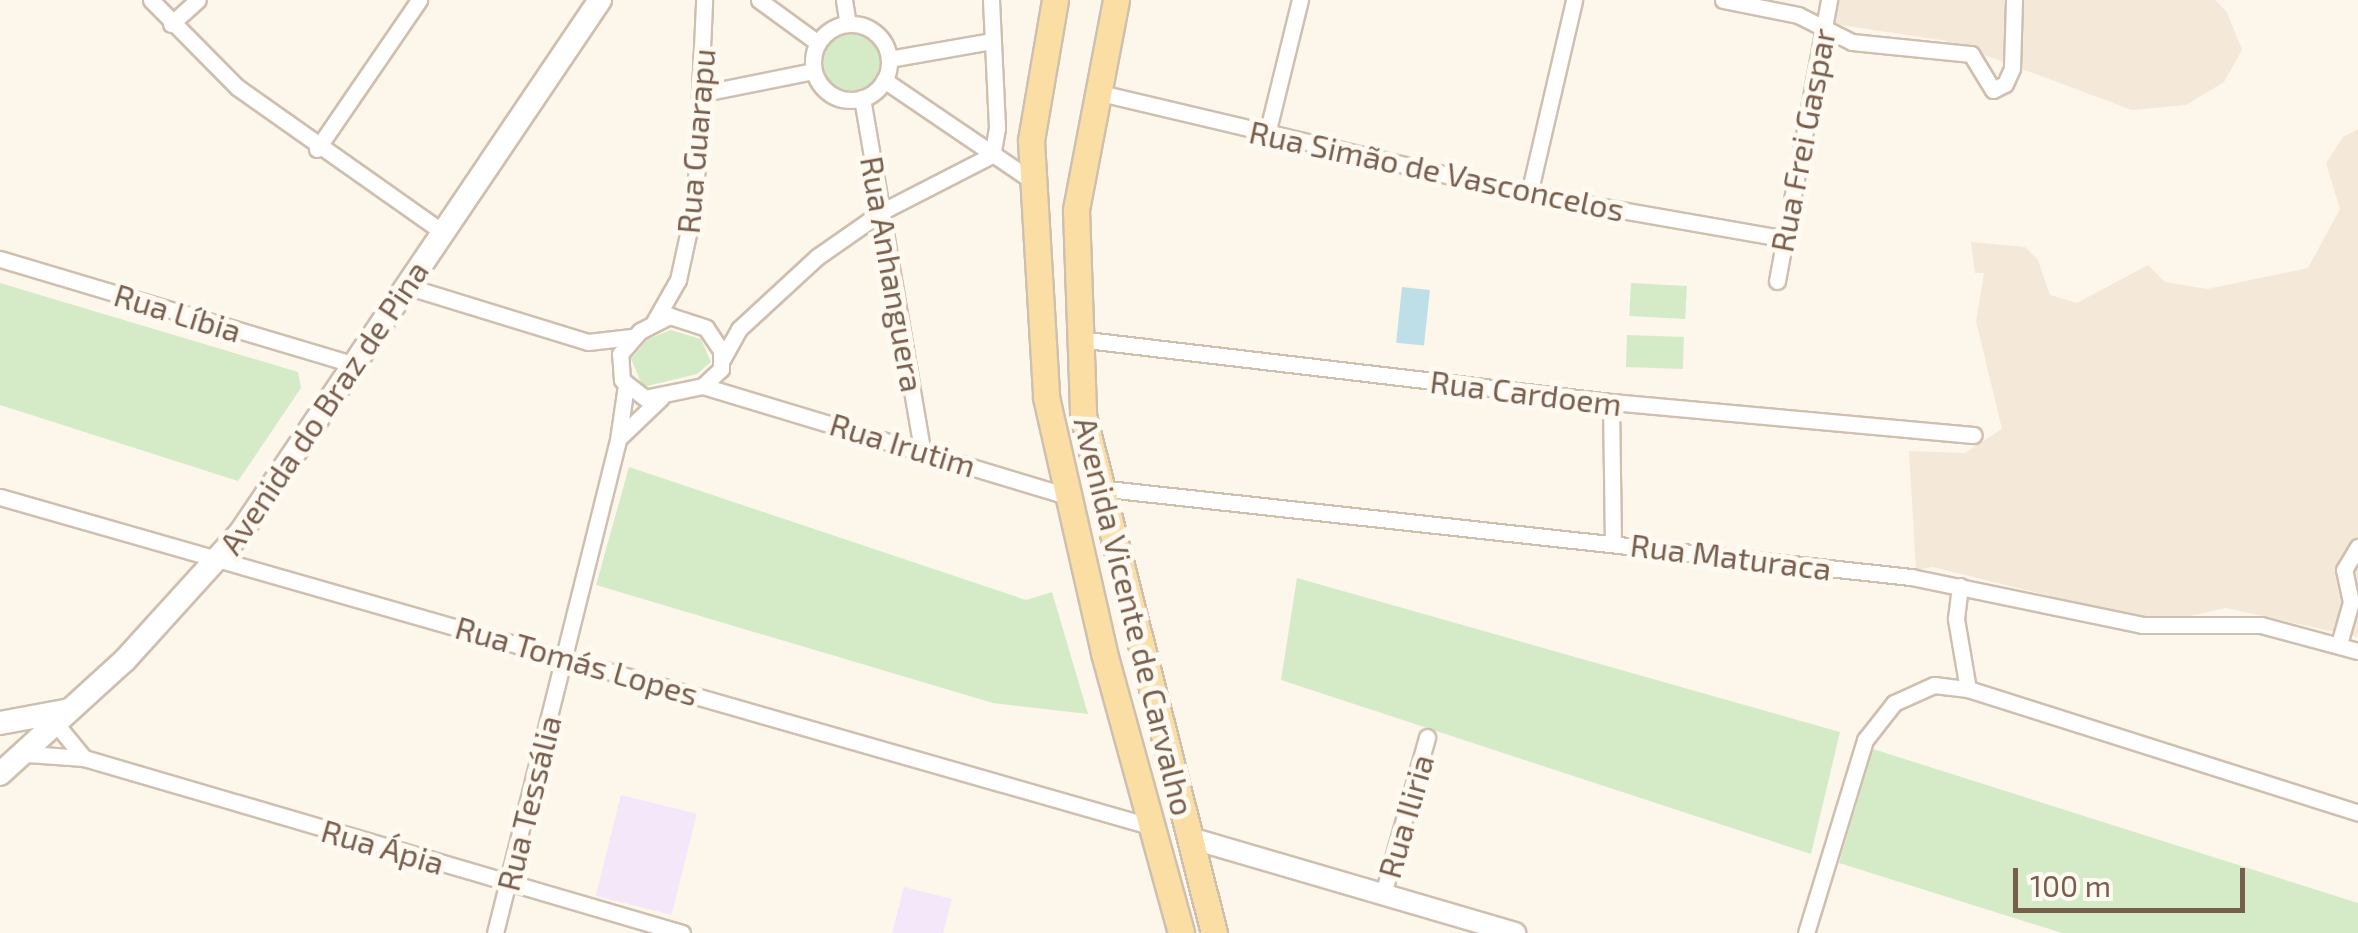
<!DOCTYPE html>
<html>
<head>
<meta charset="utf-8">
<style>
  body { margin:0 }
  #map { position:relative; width:2358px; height:933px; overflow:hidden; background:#fdf6eb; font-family:"Exo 2",sans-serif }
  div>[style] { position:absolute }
  .residential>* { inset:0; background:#f4e9d9 }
  .education>* { inset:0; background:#f3e7f9; transform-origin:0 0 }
  .green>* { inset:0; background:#d5ebc8; transform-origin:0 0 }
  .round { border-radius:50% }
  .water>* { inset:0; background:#bedfe7; transform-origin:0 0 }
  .roads { filter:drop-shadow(2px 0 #cfbfaf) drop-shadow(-2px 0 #cfbfaf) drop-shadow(0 2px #cfbfaf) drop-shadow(0 -2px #cfbfaf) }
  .minor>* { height:15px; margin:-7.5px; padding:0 7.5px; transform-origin:7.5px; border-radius:7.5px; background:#fff }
  .minor>.ring { margin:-7.5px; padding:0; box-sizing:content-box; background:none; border:15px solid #fff; border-radius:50% }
  .tertiary>* { height:20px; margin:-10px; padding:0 10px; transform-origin:10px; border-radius:10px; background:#fff }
  .secondary>* { height:22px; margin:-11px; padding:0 11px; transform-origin:11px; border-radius:11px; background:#fff }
  .primary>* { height:25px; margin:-12.5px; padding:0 12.5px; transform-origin:12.5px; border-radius:12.5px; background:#fadea4 }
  span { translate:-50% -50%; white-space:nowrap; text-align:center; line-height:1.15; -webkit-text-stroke:10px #fffaf1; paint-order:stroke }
  .street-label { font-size:32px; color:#785e4d }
  .scale { position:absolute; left:2013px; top:868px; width:232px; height:45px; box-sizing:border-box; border:5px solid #785e4d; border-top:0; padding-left:12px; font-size:30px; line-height:35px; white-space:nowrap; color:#785e4d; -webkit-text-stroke:8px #fffaf1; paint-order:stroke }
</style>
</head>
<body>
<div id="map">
  <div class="residential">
    <div style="clip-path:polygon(1839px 0,2215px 0,2227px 12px,2242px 50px,2224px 82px,2186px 105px,2132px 110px,1947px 41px,1834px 24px)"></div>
    <div style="clip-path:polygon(2358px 129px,2358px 637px,2226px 608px,2167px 621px,2131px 616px,1933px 567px,1916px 570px,1909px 451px,1965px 453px,2002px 429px,1976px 321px,1984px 273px,1975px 273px,1971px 242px,2025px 247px,2038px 260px,2050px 295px,2077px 303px,2148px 265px,2165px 282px,2207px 289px,2308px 268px,2340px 209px,2326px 163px,2343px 137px)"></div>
  </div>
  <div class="education">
    <div style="left:621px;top:795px;width:78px;height:104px;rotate:14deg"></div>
    <div style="clip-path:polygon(904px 887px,952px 899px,943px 933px,892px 933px)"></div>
  </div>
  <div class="green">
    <div class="round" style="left:821px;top:31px;width:60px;height:60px"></div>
    <div style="clip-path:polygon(0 283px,298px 372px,301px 388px,238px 481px,0 405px)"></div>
    <div style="left:1631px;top:283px;width:56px;height:33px;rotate:3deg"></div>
    <div style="clip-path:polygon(671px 330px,701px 339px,711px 362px,697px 374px,643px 387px,631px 359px,648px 339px)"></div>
    <div style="left:1627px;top:335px;width:57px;height:32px;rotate:2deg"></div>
    <div style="clip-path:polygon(629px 467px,1026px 600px,1052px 592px,1088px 714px,993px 703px,596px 585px)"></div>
    <div style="clip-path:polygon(1297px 578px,1840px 732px,1811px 854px,1281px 680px)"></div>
    <div style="clip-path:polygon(1873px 749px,2358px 903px,2358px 933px,2062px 933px,1839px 863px)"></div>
  </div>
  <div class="water">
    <div style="left:1402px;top:287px;width:28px;height:56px;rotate:6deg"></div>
  </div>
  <div class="roads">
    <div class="minor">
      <div style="left:151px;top:0;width:122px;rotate:45.3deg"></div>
      <div style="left:237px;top:87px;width:250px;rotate:35.2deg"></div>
      <div style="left:759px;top:0;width:73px;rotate:36.1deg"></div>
      <div style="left:844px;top:0;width:24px;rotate:81deg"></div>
      <div style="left:991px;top:0;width:128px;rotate:87.3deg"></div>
      <div style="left:997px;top:128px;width:27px;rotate:100deg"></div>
      <div style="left:1723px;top:0;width:76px;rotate:11.3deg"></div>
      <div style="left:1798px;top:15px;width:60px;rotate:26.6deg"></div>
      <div style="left:1852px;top:42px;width:120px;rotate:5.8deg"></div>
      <div style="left:1971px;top:54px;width:42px;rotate:58.6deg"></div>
      <div style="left:1993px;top:90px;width:13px;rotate:-27deg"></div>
      <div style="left:2005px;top:84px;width:17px;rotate:-66deg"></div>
      <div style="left:2012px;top:68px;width:68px;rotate:-88.3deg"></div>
      <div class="ring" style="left:813px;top:24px;width:61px;height:61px"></div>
      <div style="left:171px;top:24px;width:36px;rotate:-42deg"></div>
      <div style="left:889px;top:59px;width:105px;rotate:-9.9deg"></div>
      <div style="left:884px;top:80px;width:178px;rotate:34.2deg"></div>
      <div style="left:1096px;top:92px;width:445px;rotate:13.3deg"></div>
      <div style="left:1529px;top:194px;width:255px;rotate:9.9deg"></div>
      <div style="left:704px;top:93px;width:111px;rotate:-11.4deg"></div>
      <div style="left:862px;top:98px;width:357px;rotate:80.3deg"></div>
      <div style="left:1267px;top:134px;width:138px;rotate:-76.2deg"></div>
      <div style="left:317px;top:149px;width:181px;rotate:-55.6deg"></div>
      <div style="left:1529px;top:194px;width:199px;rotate:-76.9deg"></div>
      <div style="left:0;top:259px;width:371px;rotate:16.6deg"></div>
      <div style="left:1777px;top:281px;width:286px;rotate:-79.5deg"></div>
      <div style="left:406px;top:286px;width:190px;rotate:17.1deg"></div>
      <div style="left:588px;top:342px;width:44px;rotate:-6.5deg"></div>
      <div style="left:670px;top:316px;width:38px;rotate:18deg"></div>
      <div style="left:706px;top:328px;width:27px;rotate:56deg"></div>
      <div style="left:721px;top:350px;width:19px;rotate:90deg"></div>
      <div style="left:721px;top:369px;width:25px;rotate:137deg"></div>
      <div style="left:703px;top:386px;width:59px;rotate:168.3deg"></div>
      <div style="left:645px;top:398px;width:29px;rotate:-142deg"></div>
      <div style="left:622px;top:380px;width:26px;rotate:-94deg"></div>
      <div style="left:620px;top:354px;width:30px;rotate:-49deg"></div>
      <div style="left:640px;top:331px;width:34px;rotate:-27deg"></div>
      <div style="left:654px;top:322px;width:48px;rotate:-60.3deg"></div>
      <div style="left:678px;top:280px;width:80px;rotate:-77.7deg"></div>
      <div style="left:695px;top:202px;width:202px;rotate:-87.4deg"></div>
      <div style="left:1078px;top:339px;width:537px;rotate:6.74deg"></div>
      <div style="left:1611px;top:402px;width:364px;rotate:5.2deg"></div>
      <div style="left:723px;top:358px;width:33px;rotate:-61deg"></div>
      <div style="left:739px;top:329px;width:106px;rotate:-42.7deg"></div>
      <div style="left:817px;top:257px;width:80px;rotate:-34.9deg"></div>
      <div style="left:883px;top:211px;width:123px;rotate:-27.2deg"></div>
      <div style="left:703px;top:386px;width:378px;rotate:16.8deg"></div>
      <div style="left:1611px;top:402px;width:140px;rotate:89.2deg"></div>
      <div style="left:620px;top:437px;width:57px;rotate:-43.6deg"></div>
      <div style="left:1098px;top:488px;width:818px;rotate:6.25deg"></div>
      <div style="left:1911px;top:577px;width:236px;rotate:11.7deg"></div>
      <div style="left:2142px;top:625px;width:119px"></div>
      <div style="left:2261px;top:625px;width:100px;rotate:15deg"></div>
      <div style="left:0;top:497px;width:1199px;rotate:15.97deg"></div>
      <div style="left:1960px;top:586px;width:33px;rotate:97deg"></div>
      <div style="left:1956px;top:619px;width:71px;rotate:80.3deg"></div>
      <div style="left:2339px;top:644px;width:44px;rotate:-74.1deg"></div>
      <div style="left:2351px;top:602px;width:33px;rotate:-102deg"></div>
      <div style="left:2344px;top:570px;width:27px;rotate:-59deg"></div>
      <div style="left:57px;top:725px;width:43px;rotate:50.7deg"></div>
      <div style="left:27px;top:754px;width:57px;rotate:4deg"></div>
      <div style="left:84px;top:758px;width:623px;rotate:16.31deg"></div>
      <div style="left:1383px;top:894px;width:163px;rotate:-74.3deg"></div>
      <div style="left:495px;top:933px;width:508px;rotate:-75.99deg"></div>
      <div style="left:618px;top:440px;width:56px;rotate:-81.7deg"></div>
      <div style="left:1806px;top:933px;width:202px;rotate:-73deg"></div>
      <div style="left:1865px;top:740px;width:47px;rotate:-51.9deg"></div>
      <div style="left:1894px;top:703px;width:44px;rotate:-24.2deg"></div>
      <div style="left:1934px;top:685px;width:34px;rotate:7deg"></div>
      <div style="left:1968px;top:689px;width:409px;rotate:17.6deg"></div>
    </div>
    <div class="tertiary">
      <div style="left:1190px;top:838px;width:339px;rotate:16.3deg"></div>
    </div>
    <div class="secondary">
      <div style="left:0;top:723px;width:71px;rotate:-10.5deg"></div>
      <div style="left:0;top:774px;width:169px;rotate:-42.4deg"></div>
      <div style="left:125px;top:660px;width:173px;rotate:-47.8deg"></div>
      <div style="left:241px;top:532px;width:642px;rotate:-55.99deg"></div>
    </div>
    <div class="primary">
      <div style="left:1055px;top:0;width:143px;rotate:99.7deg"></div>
      <div style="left:1031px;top:141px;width:256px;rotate:86.6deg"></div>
      <div style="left:1046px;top:397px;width:262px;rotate:77.2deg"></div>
      <div style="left:1104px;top:653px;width:290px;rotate:74.6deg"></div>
      <div style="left:1116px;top:0;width:214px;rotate:100.8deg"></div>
      <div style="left:1076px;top:210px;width:205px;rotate:88deg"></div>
      <div style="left:1083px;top:415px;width:534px;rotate:75.81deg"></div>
    </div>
  </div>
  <div class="street-label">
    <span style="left:1802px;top:140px;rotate:-79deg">Rua Frei Gaspar</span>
    <span style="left:695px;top:141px;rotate:-85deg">Rua Guarapu</span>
    <span style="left:1437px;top:170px;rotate:12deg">Rua Simão de Vasconcelos</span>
    <span style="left:893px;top:274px;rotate:80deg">Rua Anhanguera</span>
    <span style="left:178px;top:312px;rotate:17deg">Rua Líbia</span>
    <span style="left:1526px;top:392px;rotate:7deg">Rua Cardoem</span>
    <span style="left:323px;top:407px;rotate:-56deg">Avenida do Braz de Pina</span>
    <span style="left:903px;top:444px;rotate:17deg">Rua Irutim</span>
    <span style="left:1731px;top:556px;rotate:7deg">Rua Maturaca</span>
    <span style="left:1135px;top:616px;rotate:76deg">Avenida Vicente de Carvalho</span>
    <span style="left:577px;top:660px;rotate:16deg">Rua Tomás Lopes</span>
    <span style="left:528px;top:803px;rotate:-76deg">Rua Tessália</span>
    <span style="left:1405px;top:816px;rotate:-74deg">Rua Iliria</span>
    <span style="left:383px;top:846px;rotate:16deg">Rua Ápia</span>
  </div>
  <div class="scale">100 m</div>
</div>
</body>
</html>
